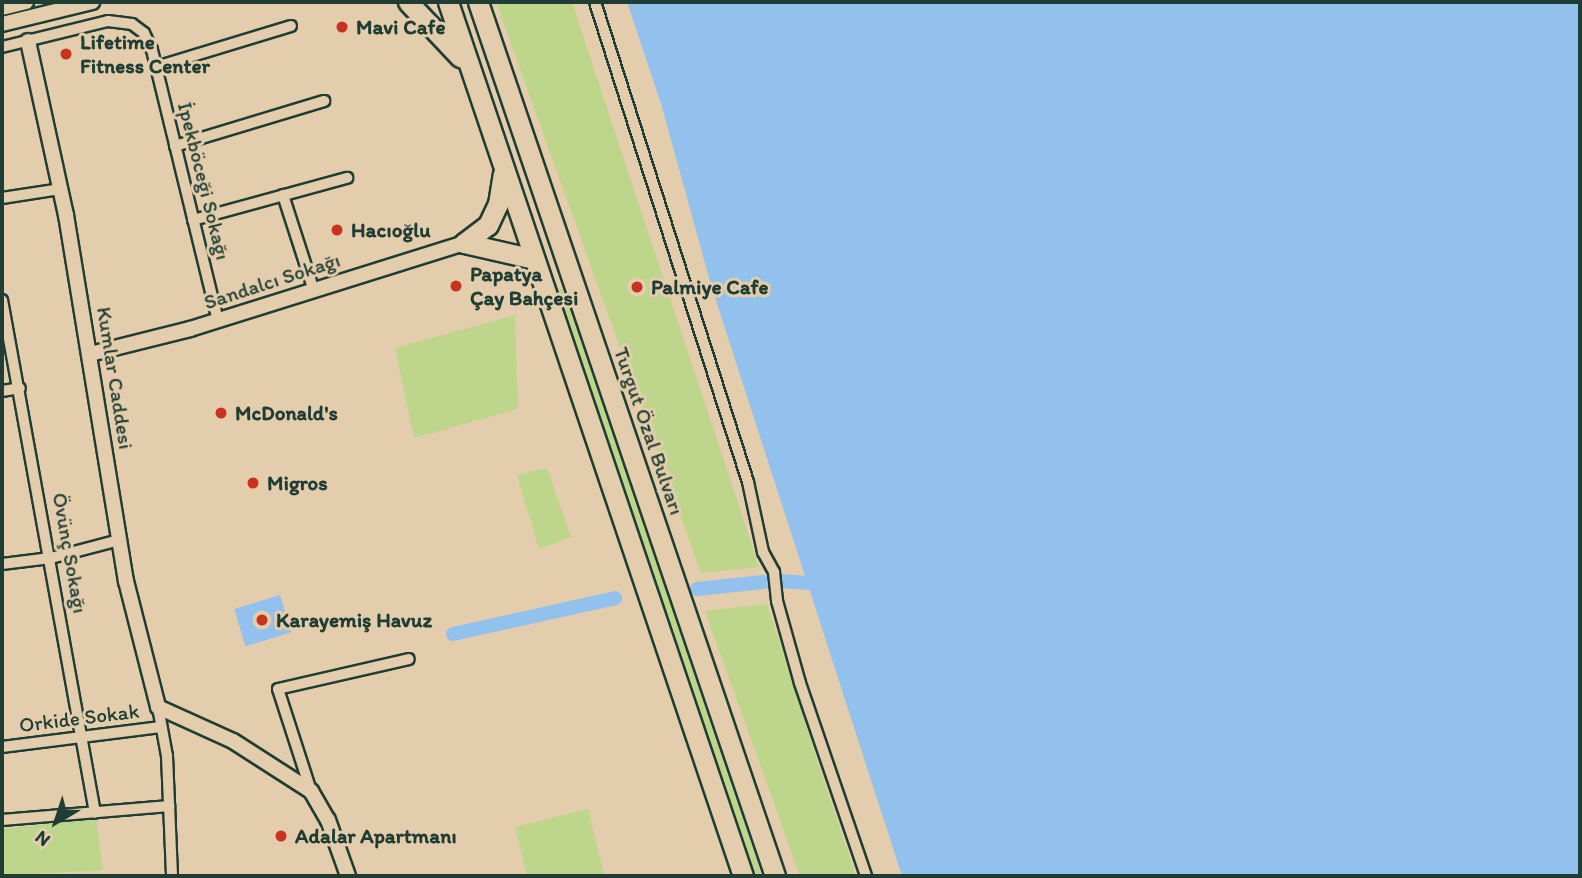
<!DOCTYPE html>
<html>
<head>
<meta charset="utf-8">
<style>
  body { margin:0 }
  #map { position:relative; width:1582px; height:878px; overflow:hidden; background:#e3cdac; font-family:Itim,sans-serif }
  div>[style] { position:absolute }
  .green>* { inset:0; background:#bdd68c }
  .water>* { inset:0; background:#91c1ec; transform-origin:0 0 }
  .canal>* { height:14px; margin:-7px; padding:0 7px; transform-origin:7px; border-radius:7px; background:#91c1ec }
  .roads { filter:drop-shadow(2px 0 #1f3d34) drop-shadow(-2px 0 #1f3d34) drop-shadow(0 2px #1f3d34) drop-shadow(0 -2px #1f3d34) }
  .street>* { height:10px; margin:-5px; padding:0 5px; transform-origin:5px; border-radius:5px; background:#e3cdac }
  .secondary>* { height:14px; margin:-7px; padding:0 7px; transform-origin:7px; border-radius:7px; background:#e3cdac }
  .highway>* { height:19px; margin:-9.5px; padding:0 9.5px; transform-origin:9.5px; border-radius:9.5px; background:#e3cdac }
  .dots>* { width:19px; height:19px; translate:-50% -50%; box-sizing:border-box; border:4px solid #e3cdac; border-radius:50% }
  span { translate:-50% -50%; white-space:nowrap; text-align:center; line-height:1.15; -webkit-text-stroke:6px #e3cdac; paint-order:stroke }
  .poi-label { font-size:21px; color:#1f3d34; font-weight:700 }
  .left { translate:0 -50%; text-align:left }
  .street-label { font-size:21px; color:#1f3d34 }
  .frame { position:absolute; inset:0; border:4px solid #1f3d34; pointer-events:none }
  .north { position:absolute; left:21px; top:787px; width:70px; height:70px; -webkit-text-stroke:5px #e3cdac; paint-order:stroke; rotate:219deg; font-size:19px; font-weight:700; line-height:28px; text-align:center; color:#1f3d34 }
  .north::after { content:''; display:block; margin:auto; width:24px; height:32px; background:#1f3d34; clip-path:polygon(50% 0,100% 100%,50% 72%,0 100%) }
</style>
</head>
<body>
<div id="map">
  <div class="green">
    <div style="clip-path:polygon(496px 2px,572px 2px,759px 567px,701px 573px)"></div>
    <div style="clip-path:polygon(563px 288px,653px 550px,762px 876px,754px 876px,686px 684px,556px 291px)"></div>
    <div style="clip-path:polygon(515px 315px,518px 409px,414px 438px,395px 348px)"></div>
    <div style="clip-path:polygon(547px 468px,571px 537px,539px 549px,517px 475px)"></div>
    <div style="clip-path:polygon(767px 604px,827px 791px,856px 876px,800px 876px,705px 611px)"></div>
    <div style="clip-path:polygon(588px 809px,604px 874px,527px 876px,515px 827px)"></div>
    <div style="clip-path:polygon(96px 818px,103px 870px,2px 876px,2px 829px)"></div>
  </div>
  <div class="water">
    <div style="clip-path:polygon(627px 2px,1580px 2px,1580px 876px,902px 876px,711px 285px,662px 107px)"></div>
    <div style="left:280px;top:595px;width:39px;height:48px;rotate:73deg"></div>
  </div>
  <div class="canal">
    <div style="left:780px;top:581px;width:27px;rotate:4deg"></div>
    <div style="left:697px;top:589px;width:67px;rotate:-6deg"></div>
    <div style="left:453px;top:634px;width:166px;rotate:-12.5deg"></div>
  </div>
  <div class="roads">
    <div class="street">
      <div style="left:595px;top:2px;width:504px;rotate:72.32deg"></div>
      <div style="left:748px;top:482px;width:72px;rotate:77.9deg"></div>
      <div style="left:763px;top:552px;width:23px;rotate:61deg"></div>
      <div style="left:774px;top:572px;width:29px;rotate:84deg"></div>
      <div style="left:777px;top:601px;width:85px;rotate:74.3deg"></div>
      <div style="left:800px;top:683px;width:204px;rotate:71.1deg"></div>
      <div style="left:2px;top:47px;width:109px;rotate:-13.8deg"></div>
      <div style="left:108px;top:21px;width:24px;rotate:7deg"></div>
      <div style="left:132px;top:24px;width:15px;rotate:37deg"></div>
      <div style="left:144px;top:33px;width:19px;rotate:65deg"></div>
      <div style="left:152px;top:50px;width:278px;rotate:76.3deg"></div>
      <div style="left:156px;top:67px;width:141px;rotate:-16.9deg"></div>
      <div style="left:175px;top:146px;width:156px;rotate:-16.8deg"></div>
      <div style="left:283px;top:195px;width:98px;rotate:72.1deg"></div>
      <div style="left:2px;top:198px;width:60px;rotate:-8.7deg"></div>
      <div style="left:193px;top:220px;width:160px;rotate:-15.3deg"></div>
      <div style="left:2px;top:300px;width:521px;rotate:79.72deg"></div>
      <div style="left:2px;top:391px;width:18px;rotate:-9deg"></div>
      <div style="left:2px;top:564px;width:49px;rotate:-7deg"></div>
      <div style="left:51px;top:558px;width:70px;rotate:-14.8deg"></div>
      <div style="left:158px;top:707px;width:50px;rotate:79.6deg"></div>
      <div style="left:167px;top:756px;width:120px;rotate:87.6deg"></div>
      <div style="left:2px;top:747px;width:160px;rotate:-7.2deg"></div>
      <div style="left:311px;top:791px;width:107px;rotate:-107.9deg"></div>
      <div style="left:278px;top:689px;width:134px;rotate:-12.9deg"></div>
      <div style="left:2px;top:820px;width:168px;rotate:-4.8deg"></div>
    </div>
    <div class="secondary">
      <div style="left:2px;top:8px;width:25px;rotate:-14deg"></div>
      <div style="left:2px;top:24px;width:93px;rotate:-13.7deg"></div>
      <div style="left:28px;top:41px;width:178px;rotate:77.7deg"></div>
      <div style="left:66px;top:215px;width:371px;rotate:80.7deg"></div>
      <div style="left:126px;top:581px;width:130px;rotate:75.7deg"></div>
      <div style="left:158px;top:707px;width:82px;rotate:24.4deg"></div>
      <div style="left:233px;top:741px;width:93px;rotate:32.7deg"></div>
      <div style="left:311px;top:791px;width:34px;rotate:60deg"></div>
      <div style="left:328px;top:820px;width:59px;rotate:70.3deg"></div>
      <div style="left:90px;top:354px;width:103px;rotate:-14deg"></div>
      <div style="left:190px;top:329px;width:287px;rotate:-17.4deg"></div>
    </div>
    <div class="highway">
      <div style="left:408px;top:2px;width:76px;rotate:46.6deg"></div>
      <div style="left:448px;top:2px;width:922px;rotate:71.35deg"></div>
      <div style="left:478px;top:2px;width:923px;rotate:71.23deg"></div>
      <div style="left:464px;top:243px;width:30px;rotate:-37deg"></div>
      <div style="left:488px;top:225px;width:23px;rotate:-65deg"></div>
      <div style="left:498px;top:204px;width:30px;rotate:-81deg"></div>
      <div style="left:464px;top:243px;width:72px;rotate:12.9deg"></div>
    </div>
  </div>
  <div class="dots">
    <div style="left:342px;top:27px;background:#c8321e"></div>
    <div style="left:66px;top:54px;background:#c8321e"></div>
    <div style="left:337px;top:230px;background:#c8321e"></div>
    <div style="left:456px;top:286px;background:#c8321e"></div>
    <div style="left:637px;top:287px;background:#c8321e"></div>
    <div style="left:221px;top:413px;background:#c8321e"></div>
    <div style="left:253px;top:483px;background:#c8321e"></div>
    <div style="left:262px;top:620px;background:#c8321e"></div>
    <div style="left:281px;top:836px;background:#c8321e"></div>
  </div>
  <div class="poi-label">
    <span class="left" style="left:356px;top:27px">Mavi Cafe</span>
    <span class="left" style="left:80px;top:54px">Lifetime<br>Fitness Center</span>
    <span class="left" style="left:351px;top:230px">Hacıoğlu</span>
    <span class="left" style="left:470px;top:286px">Papatya<br>Çay Bahçesi</span>
    <span class="left" style="left:651px;top:287px">Palmiye Cafe</span>
    <span class="left" style="left:235px;top:413px">McDonald's</span>
    <span class="left" style="left:267px;top:483px">Migros</span>
    <span class="left" style="left:276px;top:620px">Karayemiş Havuz</span>
    <span class="left" style="left:295px;top:836px">Adalar Apartmanı</span>
  </div>
  <div class="street-label">
    <span style="left:204px;top:181px;rotate:76deg">İpekböceği Sokağı</span>
    <span style="left:272px;top:281px;rotate:-18deg">Sandalcı Sokağı</span>
    <span style="left:115px;top:378px;rotate:81deg">Kumlar Caddesi</span>
    <span style="left:649px;top:431px;rotate:71deg">Turgut Özal Bulvarı</span>
    <span style="left:70px;top:553px;rotate:80deg">Övünç Sokağı</span>
    <span style="left:79px;top:718px;rotate:-7deg">Orkide Sokak</span>
  </div>
  <div class="frame"></div>
  <div class="north">N</div>
</div>
</body>
</html>
